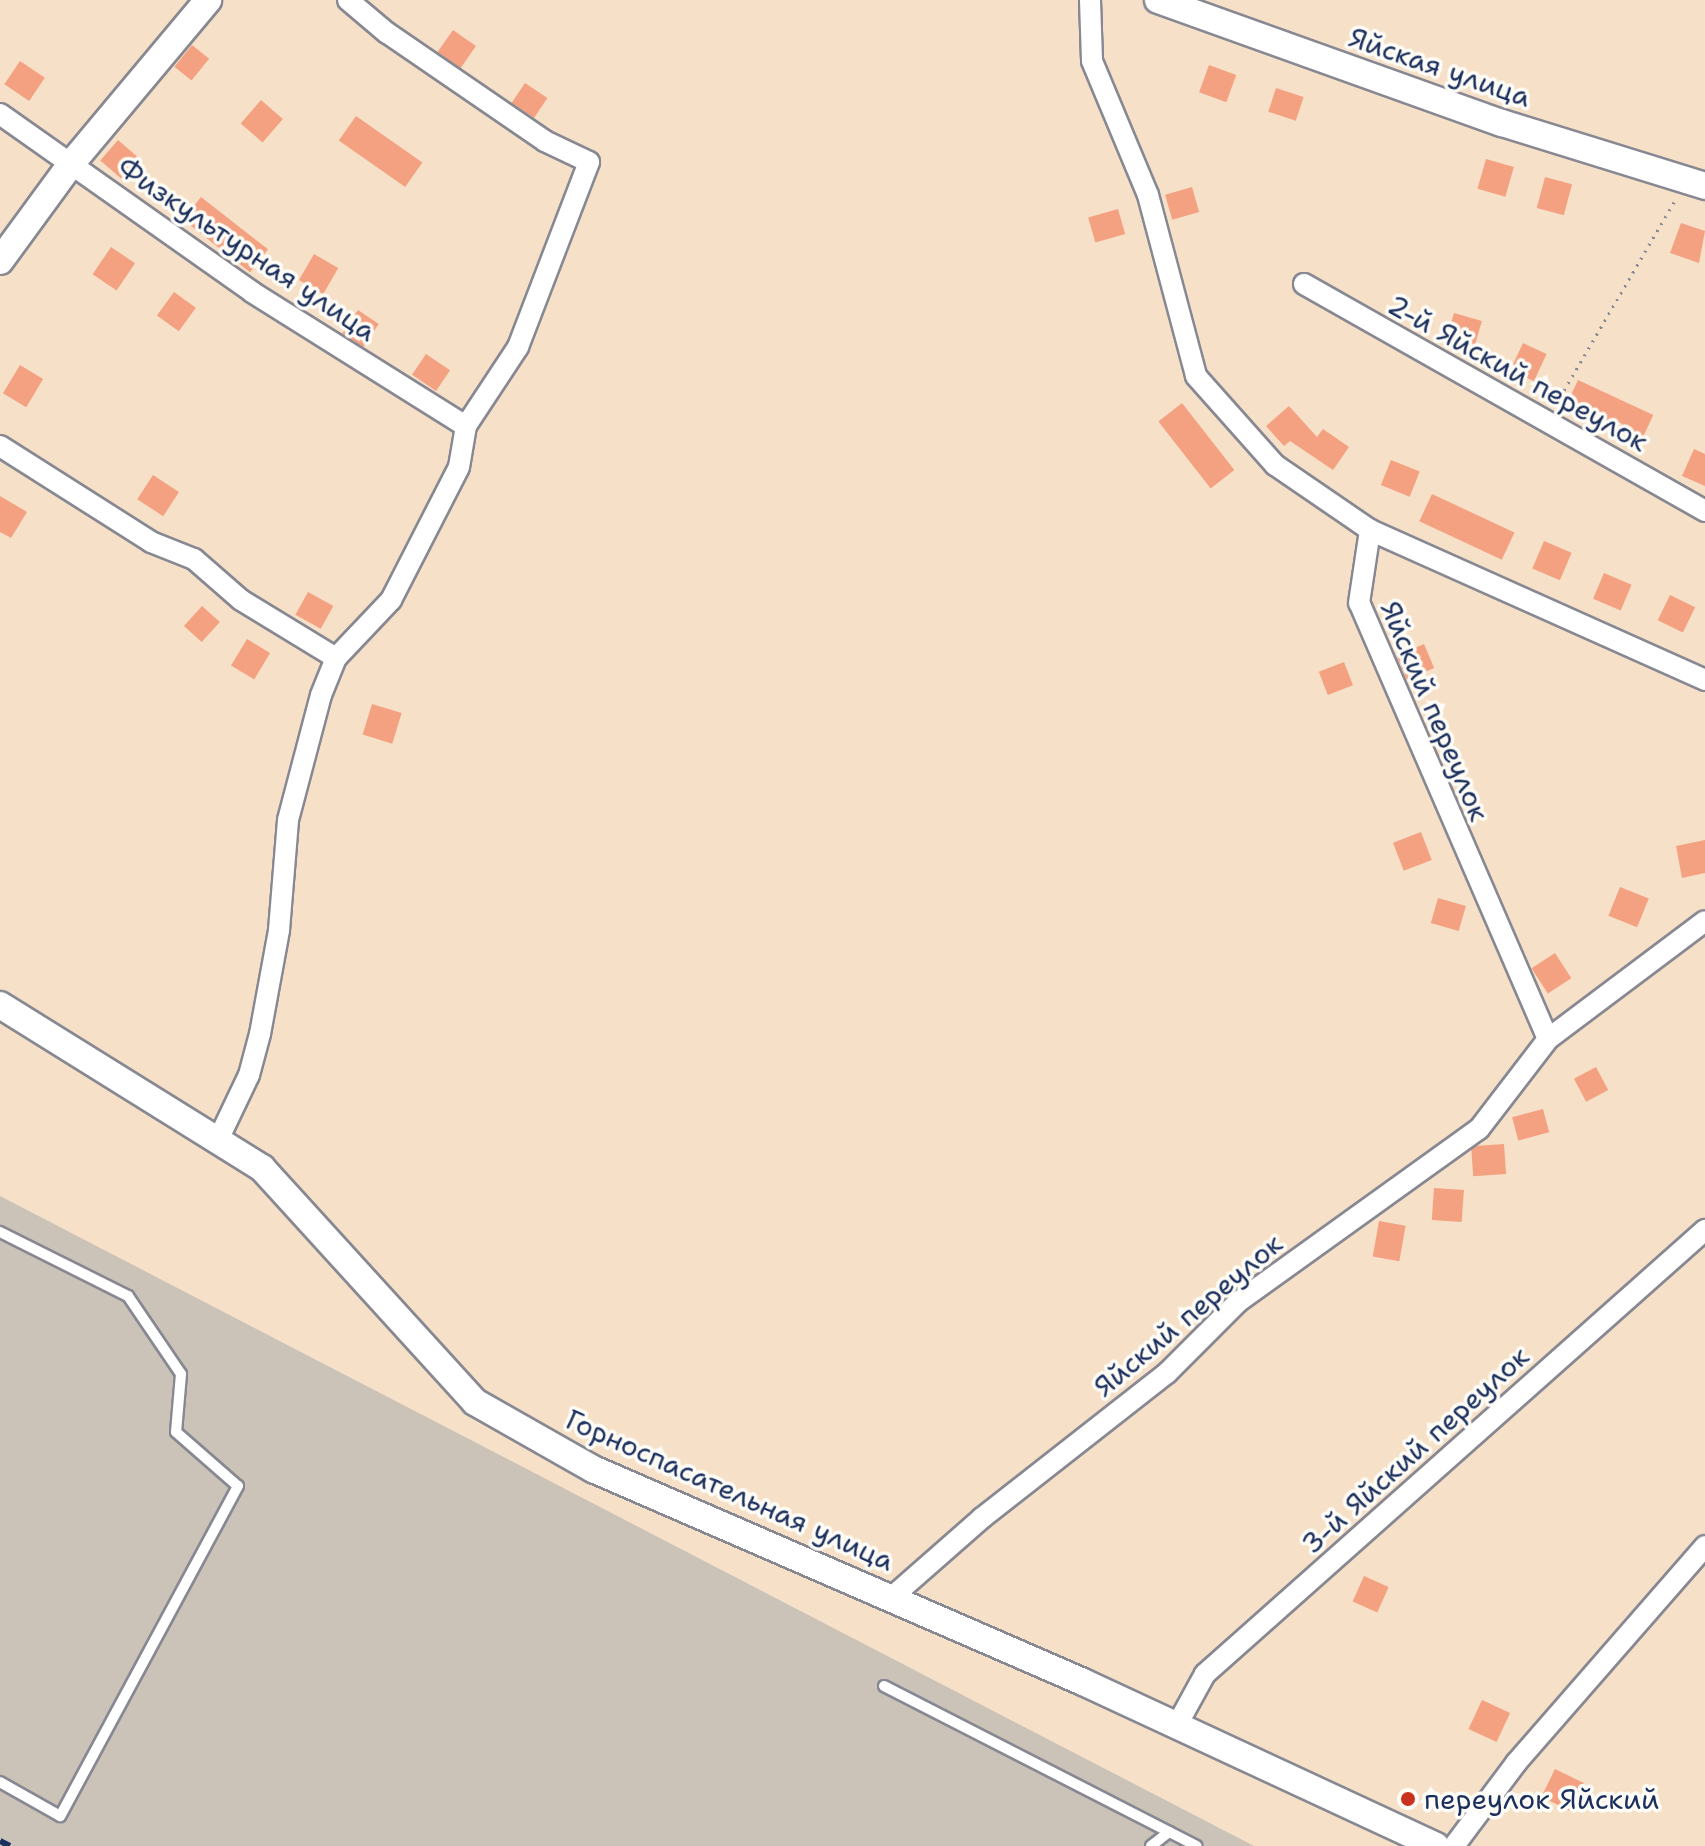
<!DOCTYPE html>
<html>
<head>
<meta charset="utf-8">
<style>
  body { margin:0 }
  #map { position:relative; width:1705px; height:1846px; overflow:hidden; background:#f6e1c8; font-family:"Shantell Sans",sans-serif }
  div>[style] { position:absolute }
  .industrial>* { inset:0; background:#cbc3b8 }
  .building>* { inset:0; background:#f4a181; transform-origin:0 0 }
  .path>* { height:3px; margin-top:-1.5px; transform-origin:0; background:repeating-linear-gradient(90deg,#888893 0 2px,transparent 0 8px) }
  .roads { filter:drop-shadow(2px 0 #888893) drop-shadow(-2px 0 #888893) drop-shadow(0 2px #888893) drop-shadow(0 -2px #888893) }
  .service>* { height:10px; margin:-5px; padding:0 5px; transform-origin:5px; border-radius:5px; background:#fff }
  .minor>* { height:20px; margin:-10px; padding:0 10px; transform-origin:10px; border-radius:10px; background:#fff }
  .tertiary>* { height:26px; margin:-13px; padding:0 13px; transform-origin:13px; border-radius:13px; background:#fff }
  .rail>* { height:6px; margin-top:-3px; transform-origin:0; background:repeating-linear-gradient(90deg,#1b2f5e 0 12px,transparent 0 18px) }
  .dots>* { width:22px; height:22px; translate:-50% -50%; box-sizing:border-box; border:4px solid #fdfcf7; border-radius:50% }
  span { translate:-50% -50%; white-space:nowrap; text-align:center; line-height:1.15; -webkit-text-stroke:7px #fdfcf7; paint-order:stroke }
  .street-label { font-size:28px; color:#1b2f5e }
  .poi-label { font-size:28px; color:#1b2f5e }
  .left { translate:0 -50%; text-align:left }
</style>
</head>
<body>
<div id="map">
  <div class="industrial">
    <div style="clip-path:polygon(0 1196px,1254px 1846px,0 1846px)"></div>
  </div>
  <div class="building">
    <div style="left:453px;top:30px;width:28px;height:27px;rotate:35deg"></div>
    <div style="left:192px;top:45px;width:22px;height:28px;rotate:39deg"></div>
    <div style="left:20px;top:61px;width:30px;height:28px;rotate:34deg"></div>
    <div style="left:1209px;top:65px;width:29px;height:29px;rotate:20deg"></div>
    <div style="left:525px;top:83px;width:27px;height:24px;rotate:34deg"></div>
    <div style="left:1276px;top:88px;width:29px;height:25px;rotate:18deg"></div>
    <div style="left:261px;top:100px;width:29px;height:31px;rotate:41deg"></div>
    <div style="left:356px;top:116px;width:81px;height:30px;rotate:35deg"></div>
    <div style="left:118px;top:140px;width:28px;height:27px;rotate:41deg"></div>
    <div style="left:1486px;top:159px;width:29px;height:31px;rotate:16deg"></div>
    <div style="left:1545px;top:177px;width:28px;height:32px;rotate:15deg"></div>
    <div style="left:1192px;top:187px;width:26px;height:28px;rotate:74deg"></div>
    <div style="left:201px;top:197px;width:85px;height:29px;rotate:38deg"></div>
    <div style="left:1118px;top:209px;width:26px;height:31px;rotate:74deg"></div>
    <div style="clip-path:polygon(1681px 223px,1705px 231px,1699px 263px,1670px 253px)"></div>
    <div style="left:111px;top:247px;width:29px;height:33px;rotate:34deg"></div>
    <div style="left:314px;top:254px;width:28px;height:30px;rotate:30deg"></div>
    <div style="left:174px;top:292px;width:27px;height:29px;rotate:36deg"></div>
    <div style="left:358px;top:310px;width:25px;height:28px;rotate:34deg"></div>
    <div style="left:1454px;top:313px;width:29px;height:29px;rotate:16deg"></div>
    <div style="left:1523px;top:343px;width:26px;height:30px;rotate:25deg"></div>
    <div style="left:426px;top:354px;width:29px;height:25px;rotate:34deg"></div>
    <div style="left:20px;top:365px;width:27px;height:33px;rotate:31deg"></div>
    <div style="left:1578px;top:380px;width:83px;height:27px;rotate:25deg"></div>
    <div style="left:1182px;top:403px;width:85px;height:30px;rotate:52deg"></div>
    <div style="clip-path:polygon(1289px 406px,1317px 437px,1323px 429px,1349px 447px,1333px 470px,1290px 441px,1284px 446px,1266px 426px)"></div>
    <div style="clip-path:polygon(1694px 449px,1705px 454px,1705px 486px,1682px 476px)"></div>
    <div style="left:1391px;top:460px;width:31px;height:27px;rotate:22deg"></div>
    <div style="left:153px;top:475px;width:31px;height:29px;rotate:33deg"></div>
    <div style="left:1432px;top:494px;width:91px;height:30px;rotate:25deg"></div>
    <div style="clip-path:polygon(0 496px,27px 512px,11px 538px,0 532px)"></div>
    <div style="left:1544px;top:541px;width:30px;height:30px;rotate:23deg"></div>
    <div style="left:1604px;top:573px;width:30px;height:28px;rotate:23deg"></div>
    <div style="left:308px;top:592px;width:29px;height:26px;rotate:29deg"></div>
    <div style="left:1670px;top:595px;width:28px;height:28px;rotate:26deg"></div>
    <div style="left:202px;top:606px;width:24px;height:27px;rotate:42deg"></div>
    <div style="left:247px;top:639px;width:27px;height:31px;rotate:31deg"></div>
    <div style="left:1424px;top:644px;width:26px;height:30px;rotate:67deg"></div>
    <div style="left:1344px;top:662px;width:25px;height:27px;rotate:69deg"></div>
    <div style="left:372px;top:704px;width:31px;height:32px;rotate:17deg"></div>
    <div style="left:1421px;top:832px;width:30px;height:30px;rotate:69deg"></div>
    <div style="clip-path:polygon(1705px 840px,1705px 873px,1682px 878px,1676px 846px)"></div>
    <div style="left:1620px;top:887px;width:31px;height:31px;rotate:22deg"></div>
    <div style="left:1438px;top:898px;width:29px;height:26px;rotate:16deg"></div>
    <div style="left:1555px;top:953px;width:30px;height:28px;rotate:57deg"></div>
    <div style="left:1596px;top:1067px;width:26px;height:25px;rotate:62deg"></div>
    <div style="left:1543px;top:1109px;width:24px;height:32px;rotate:75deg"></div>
    <div style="left:1504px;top:1144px;width:30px;height:33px;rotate:86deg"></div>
    <div style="left:1434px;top:1188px;width:30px;height:32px;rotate:4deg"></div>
    <div style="left:1379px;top:1221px;width:27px;height:36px;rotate:10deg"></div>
    <div style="left:1364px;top:1576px;width:27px;height:28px;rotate:24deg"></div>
    <div style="left:1482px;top:1700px;width:31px;height:32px;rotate:25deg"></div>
    <div style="left:1555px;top:1769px;width:32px;height:31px;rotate:26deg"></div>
  </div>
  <div class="path">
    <div style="left:1556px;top:404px;width:236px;rotate:-59.7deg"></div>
  </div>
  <div class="roads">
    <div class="service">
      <div style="left:0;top:1232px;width:143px;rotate:26.6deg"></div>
      <div style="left:128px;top:1296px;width:94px;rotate:55.8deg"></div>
      <div style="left:181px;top:1374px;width:58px;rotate:94.9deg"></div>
      <div style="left:176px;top:1432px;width:82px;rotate:41.1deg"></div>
      <div style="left:238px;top:1486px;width:375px;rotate:118.3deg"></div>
      <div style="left:60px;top:1816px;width:69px;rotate:-150.5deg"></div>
      <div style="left:884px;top:1686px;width:351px;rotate:27.1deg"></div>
      <div style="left:1151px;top:1846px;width:23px;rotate:-38deg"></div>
    </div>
    <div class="minor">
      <div style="left:1090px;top:0;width:61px;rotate:88.1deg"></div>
      <div style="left:1092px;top:61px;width:145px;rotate:67.3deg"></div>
      <div style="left:1148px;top:195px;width:187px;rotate:75.1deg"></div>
      <div style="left:1196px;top:376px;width:119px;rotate:48.4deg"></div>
      <div style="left:1275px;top:465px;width:115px;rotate:34.4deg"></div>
      <div style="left:1370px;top:530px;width:367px;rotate:24.1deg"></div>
      <div style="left:0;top:114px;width:309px;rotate:35.2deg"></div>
      <div style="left:252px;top:292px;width:252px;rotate:32.1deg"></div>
      <div style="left:1304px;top:284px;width:461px;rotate:29.5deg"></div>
      <div style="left:0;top:446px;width:179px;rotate:32.4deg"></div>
      <div style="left:151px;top:542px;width:46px;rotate:21.6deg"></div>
      <div style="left:194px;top:559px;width:62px;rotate:41.1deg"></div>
      <div style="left:241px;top:600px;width:111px;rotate:31.4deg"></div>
      <div style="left:1548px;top:1039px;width:196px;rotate:-36.9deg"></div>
      <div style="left:218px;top:1140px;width:72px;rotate:-64.5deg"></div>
      <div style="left:249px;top:1075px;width:42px;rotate:-75deg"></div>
      <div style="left:260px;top:1034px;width:106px;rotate:-79.6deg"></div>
      <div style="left:279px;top:930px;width:110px;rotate:-85.3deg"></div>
      <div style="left:288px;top:820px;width:129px;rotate:-75.2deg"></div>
      <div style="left:321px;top:695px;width:40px;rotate:-68deg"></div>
      <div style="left:336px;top:658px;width:80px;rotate:-46.5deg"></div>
      <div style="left:391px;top:600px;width:149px;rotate:-62.9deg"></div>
      <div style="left:459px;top:467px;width:42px;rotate:-80.3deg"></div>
      <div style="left:466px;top:426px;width:95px;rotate:-56.6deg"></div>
      <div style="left:518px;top:347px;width:198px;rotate:-69deg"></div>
      <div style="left:589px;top:162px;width:49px;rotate:-154.5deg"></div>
      <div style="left:545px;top:141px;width:191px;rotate:-145.6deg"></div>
      <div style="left:387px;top:33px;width:51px;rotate:-139.8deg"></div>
      <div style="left:891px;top:1598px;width:121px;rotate:-41.3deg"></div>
      <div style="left:982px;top:1518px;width:235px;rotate:-38.1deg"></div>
      <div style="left:1167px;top:1373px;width:100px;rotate:-45deg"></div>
      <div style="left:1238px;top:1302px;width:297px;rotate:-35.7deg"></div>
      <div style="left:1479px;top:1129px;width:113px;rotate:-52.5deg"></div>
      <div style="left:1548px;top:1039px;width:475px;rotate:-113.4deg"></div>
      <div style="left:1359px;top:603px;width:74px;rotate:-81.4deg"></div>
      <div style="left:1177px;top:1725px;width:58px;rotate:-61.2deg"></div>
      <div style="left:1205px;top:1674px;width:669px;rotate:-41.61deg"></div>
      <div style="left:1454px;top:1846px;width:104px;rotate:-53.2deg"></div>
      <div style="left:1516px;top:1763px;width:288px;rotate:-48.9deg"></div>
    </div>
    <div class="tertiary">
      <div style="left:1158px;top:0;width:365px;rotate:19.7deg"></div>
      <div style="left:1502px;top:123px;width:213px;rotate:17.2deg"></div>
      <div style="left:0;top:261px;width:120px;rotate:-53.8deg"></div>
      <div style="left:71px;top:164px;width:214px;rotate:-50.1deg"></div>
      <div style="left:0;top:1005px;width:309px;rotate:31.9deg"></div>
      <div style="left:262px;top:1168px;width:316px;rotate:47.7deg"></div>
      <div style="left:475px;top:1402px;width:136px;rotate:29.6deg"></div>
      <div style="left:593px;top:1469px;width:534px;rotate:23.49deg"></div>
      <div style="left:1083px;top:1682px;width:389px;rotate:24.9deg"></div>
    </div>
  </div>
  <div class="rail">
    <div style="left:0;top:1841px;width:11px;rotate:27deg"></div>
  </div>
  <div class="dots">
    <div style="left:1408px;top:1799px;background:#c8321e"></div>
  </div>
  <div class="street-label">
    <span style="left:1440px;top:67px;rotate:19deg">Яйская улица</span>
    <span style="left:247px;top:249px;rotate:34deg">Физкультурная улица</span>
    <span style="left:1518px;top:373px;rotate:29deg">2-й Яйский переулок</span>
    <span style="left:1435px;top:711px;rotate:67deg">Яйский переулок</span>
    <span style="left:1188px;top:1315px;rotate:-40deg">Яйский переулок</span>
    <span style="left:1415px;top:1450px;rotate:-42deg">3-й Яйский переулок</span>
    <span style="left:730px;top:1490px;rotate:24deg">Горноспасательная улица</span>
  </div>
  <div class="poi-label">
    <span class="left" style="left:1424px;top:1799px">переулок Яйский</span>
  </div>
</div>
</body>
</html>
